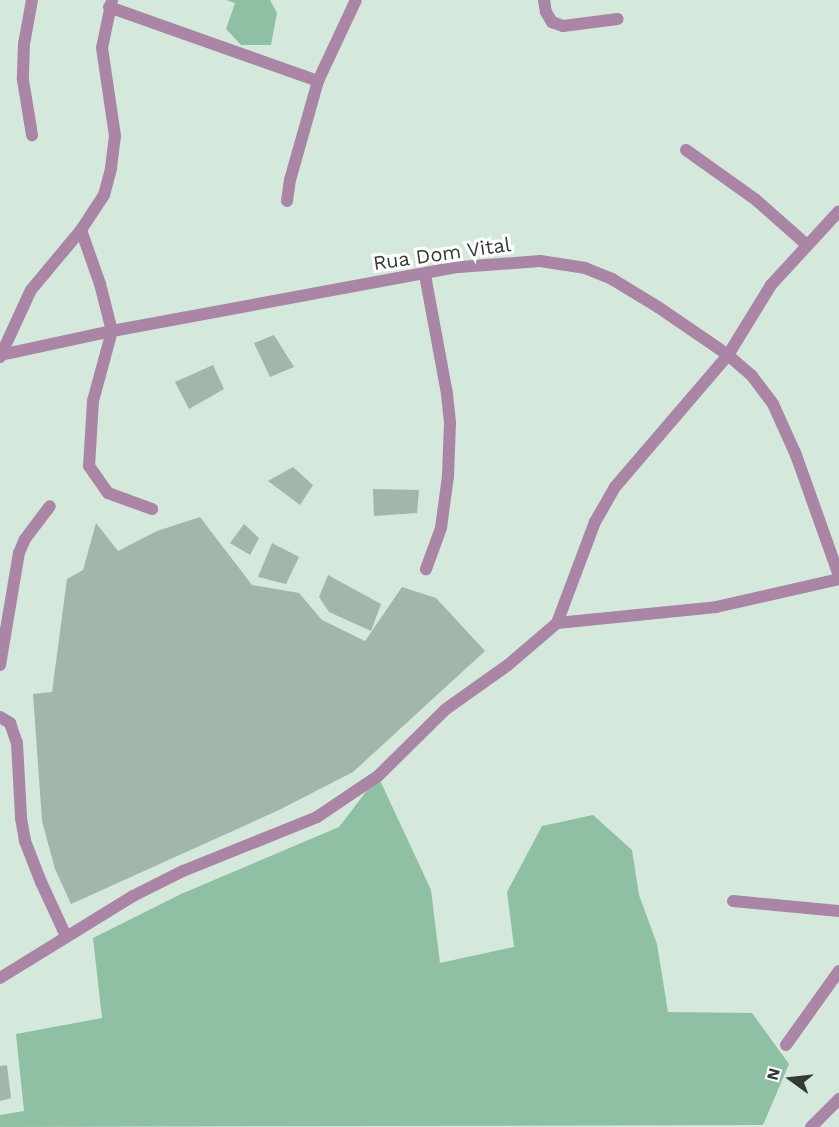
<!DOCTYPE html>
<html>
<head>
<meta charset="utf-8">
<style>
  body { margin:0 }
  #map { position:relative; width:839px; height:1127px; overflow:hidden; background:#d4e9dc; font-family:"Work Sans",sans-serif }
  div>[style] { position:absolute }
  .green>* { inset:0; background:#8fc0a4 }
  .building>* { inset:0; background:#a2b6aa }
  .street>* { height:12px; margin:-6px; padding:0 6px; transform-origin:6px; border-radius:6px; background:#aa85a6 }
  span { translate:-50% -50%; white-space:nowrap; text-align:center; line-height:1.15; -webkit-text-stroke:6px #fff; paint-order:stroke }
  .street-label { font-size:20px; color:#323a35 }
  .north { position:absolute; left:761px; top:1049px; width:60px; height:60px; -webkit-text-stroke:4px #fff; paint-order:stroke; rotate:285deg; font-size:16px; font-weight:700; line-height:24px; text-align:center; color:#323a35 }
  .north::after { content:''; display:block; margin:auto; width:21px; height:27px; background:#323a35; clip-path:polygon(50% 0,100% 100%,50% 72%,0 100%) }
</style>
</head>
<body>
<div id="map">
  <div class="green">
    <div style="clip-path:polygon(226px 0,270px 0,277px 13px,271px 45px,241px 45px,226px 29px,235px 3px)"></div>
    <div style="clip-path:polygon(378px 776px,431px 890px,440px 963px,514px 947px,507px 892px,542px 826px,593px 815px,632px 850px,639px 895px,657px 944px,668px 1012px,752px 1013px,789px 1064px,763px 1125px,0 1127px,0 1115px,24px 1111px,16px 1034px,102px 1018px,93px 938px,181px 894px,339px 827px)"></div>
  </div>
  <div class="building">
    <div style="clip-path:polygon(274px 335px,294px 367px,270px 377px,254px 343px)"></div>
    <div style="clip-path:polygon(213px 365px,224px 389px,189px 409px,175px 382px)"></div>
    <div style="clip-path:polygon(293px 467px,313px 485px,300px 505px,268px 481px)"></div>
    <div style="clip-path:polygon(373px 489px,419px 490px,417px 513px,374px 516px)"></div>
    <div style="clip-path:polygon(200px 517px,252px 585px,299px 593px,322px 620px,365px 641px,402px 587px,436px 598px,485px 651px,353px 772px,279px 810px,71px 904px,55px 869px,42px 821px,33px 694px,52px 692px,67px 579px,83px 570px,96px 523px,118px 551px,157px 531px)"></div>
    <div style="clip-path:polygon(244px 524px,259px 538px,250px 555px,230px 543px)"></div>
    <div style="clip-path:polygon(272px 543px,299px 557px,286px 584px,258px 577px)"></div>
    <div style="clip-path:polygon(328px 575px,381px 604px,371px 631px,329px 612px,319px 597px)"></div>
    <div style="clip-path:polygon(7px 1065px,11px 1098px,0 1101px,0 1066px)"></div>
  </div>
  <div class="street">
    <div style="left:32px;top:0;width:45px;rotate:100.3deg"></div>
    <div style="left:24px;top:44px;width:36px;rotate:92deg"></div>
    <div style="left:23px;top:80px;width:56px;rotate:80.7deg"></div>
    <div style="left:544px;top:0;width:12px;rotate:81deg"></div>
    <div style="left:546px;top:12px;width:12px;rotate:59deg"></div>
    <div style="left:552px;top:22px;width:12px;rotate:20deg"></div>
    <div style="left:563px;top:26px;width:55px;rotate:-7.3deg"></div>
    <div style="left:109px;top:7px;width:222px;rotate:19.5deg"></div>
    <div style="left:686px;top:150px;width:86px;rotate:35.5deg"></div>
    <div style="left:756px;top:200px;width:68px;rotate:41.4deg"></div>
    <div style="left:287px;top:201px;width:21px;rotate:-82deg"></div>
    <div style="left:290px;top:180px;width:103px;rotate:-74.2deg"></div>
    <div style="left:318px;top:81px;width:89px;rotate:-64.9deg"></div>
    <div style="left:81px;top:230px;width:57px;rotate:70.6deg"></div>
    <div style="left:100px;top:284px;width:49px;rotate:75.7deg"></div>
    <div style="left:112px;top:331px;width:73px;rotate:105.2deg"></div>
    <div style="left:93px;top:401px;width:65px;rotate:93.5deg"></div>
    <div style="left:89px;top:466px;width:33px;rotate:55deg"></div>
    <div style="left:108px;top:493px;width:47px;rotate:20deg"></div>
    <div style="left:425px;top:275px;width:121px;rotate:79.5deg"></div>
    <div style="left:447px;top:394px;width:29px;rotate:84deg"></div>
    <div style="left:450px;top:423px;width:53px;rotate:92.2deg"></div>
    <div style="left:448px;top:476px;width:52px;rotate:97.7deg"></div>
    <div style="left:441px;top:528px;width:44px;rotate:110.1deg"></div>
    <div style="left:1px;top:355px;width:114px;rotate:-12.2deg"></div>
    <div style="left:112px;top:331px;width:353px;rotate:-10.5deg"></div>
    <div style="left:459px;top:267px;width:81px;rotate:-4.2deg"></div>
    <div style="left:540px;top:261px;width:46px;rotate:8.8deg"></div>
    <div style="left:585px;top:268px;width:29px;rotate:22deg"></div>
    <div style="left:612px;top:279px;width:54px;rotate:31.3deg"></div>
    <div style="left:658px;top:307px;width:85px;rotate:34.4deg"></div>
    <div style="left:728px;top:355px;width:32px;rotate:41deg"></div>
    <div style="left:752px;top:376px;width:35px;rotate:53deg"></div>
    <div style="left:773px;top:404px;width:56px;rotate:65.7deg"></div>
    <div style="left:796px;top:455px;width:128px;rotate:70.4deg"></div>
    <div style="left:0;top:357px;width:74px;rotate:-65.2deg"></div>
    <div style="left:31px;top:290px;width:78px;rotate:-50.2deg"></div>
    <div style="left:81px;top:230px;width:42px;rotate:-56.7deg"></div>
    <div style="left:104px;top:195px;width:28px;rotate:-75deg"></div>
    <div style="left:111px;top:168px;width:32px;rotate:-83deg"></div>
    <div style="left:115px;top:136px;width:89px;rotate:-98.4deg"></div>
    <div style="left:102px;top:48px;width:49px;rotate:-78.2deg"></div>
    <div style="left:557px;top:623px;width:160px;rotate:-5.7deg"></div>
    <div style="left:716px;top:607px;width:126px;rotate:-12.8deg"></div>
    <div style="left:0;top:665px;width:114px;rotate:-80.4deg"></div>
    <div style="left:19px;top:553px;width:15px;rotate:-67deg"></div>
    <div style="left:25px;top:539px;width:41px;rotate:-52.9deg"></div>
    <div style="left:0;top:717px;width:12px;rotate:31deg"></div>
    <div style="left:10px;top:723px;width:21px;rotate:71deg"></div>
    <div style="left:17px;top:743px;width:75px;rotate:86.9deg"></div>
    <div style="left:21px;top:818px;width:23px;rotate:80deg"></div>
    <div style="left:25px;top:841px;width:44px;rotate:68.7deg"></div>
    <div style="left:41px;top:882px;width:60px;rotate:65.2deg"></div>
    <div style="left:733px;top:901px;width:106px;rotate:5.4deg"></div>
    <div style="left:0;top:978px;width:156px;rotate:-31.7deg"></div>
    <div style="left:133px;top:896px;width:56px;rotate:-26.6deg"></div>
    <div style="left:183px;top:871px;width:144px;rotate:-21.9deg"></div>
    <div style="left:317px;top:817px;width:73px;rotate:-33.9deg"></div>
    <div style="left:378px;top:776px;width:95px;rotate:-44.6deg"></div>
    <div style="left:446px;top:709px;width:76px;rotate:-35.4deg"></div>
    <div style="left:508px;top:665px;width:65px;rotate:-40.6deg"></div>
    <div style="left:557px;top:623px;width:108px;rotate:-69.4deg"></div>
    <div style="left:595px;top:522px;width:40px;rotate:-60.3deg"></div>
    <div style="left:615px;top:487px;width:174px;rotate:-49.4deg"></div>
    <div style="left:728px;top:355px;width:82px;rotate:-58.4deg"></div>
    <div style="left:771px;top:285px;width:100px;rotate:-47.4deg"></div>
    <div style="left:786px;top:1045px;width:91px;rotate:-54.4deg"></div>
    <div style="left:811px;top:1127px;width:40px;rotate:-45deg"></div>
  </div>
  <div class="street-label">
    <span style="left:442px;top:254px;rotate:-8deg">Rua Dom Vital</span>
  </div>
  <div class="north">N</div>
</div>
</body>
</html>
